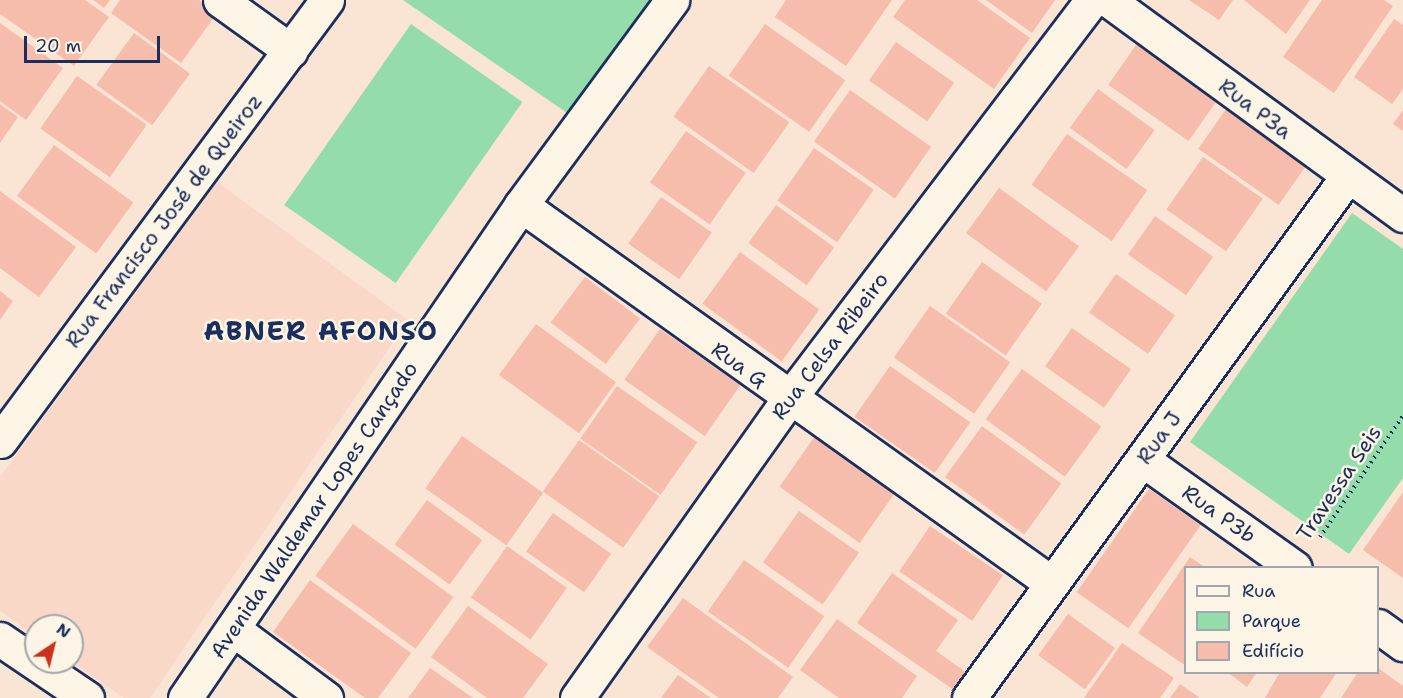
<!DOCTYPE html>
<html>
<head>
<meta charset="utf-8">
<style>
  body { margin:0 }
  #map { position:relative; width:1403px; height:698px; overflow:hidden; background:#fae4d4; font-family:"Shantell Sans",sans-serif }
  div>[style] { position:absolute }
  .built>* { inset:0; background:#f9d8c8 }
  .green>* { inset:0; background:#95dcab; transform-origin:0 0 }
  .building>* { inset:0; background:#f6bdac; transform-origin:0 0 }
  .path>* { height:4px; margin-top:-2px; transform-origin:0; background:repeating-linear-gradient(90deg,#1b2f5e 0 1.5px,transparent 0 6px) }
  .roads { filter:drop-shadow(2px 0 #1b2f5e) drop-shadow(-2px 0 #1b2f5e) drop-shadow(0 2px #1b2f5e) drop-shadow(0 -2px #1b2f5e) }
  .minor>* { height:33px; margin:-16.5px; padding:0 16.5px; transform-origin:16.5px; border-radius:16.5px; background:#fcf5e5 }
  span { translate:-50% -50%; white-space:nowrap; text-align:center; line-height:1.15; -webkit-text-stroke:5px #fcf5e5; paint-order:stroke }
  .street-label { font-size:21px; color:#1b2f5e }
  .district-label { font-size:27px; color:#1b2f5e; font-weight:700; letter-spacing:1.5px }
  .legend { position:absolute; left:1184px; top:566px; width:195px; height:108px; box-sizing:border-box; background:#fcf5e5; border:2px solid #a2a6af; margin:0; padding:8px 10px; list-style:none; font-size:18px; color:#1b2f5e }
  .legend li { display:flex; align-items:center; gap:12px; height:30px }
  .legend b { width:30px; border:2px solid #a2a6af }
  .north { position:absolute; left:24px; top:614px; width:60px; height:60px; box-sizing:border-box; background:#fcf5e5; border:2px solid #a2a6af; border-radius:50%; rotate:35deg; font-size:16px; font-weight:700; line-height:24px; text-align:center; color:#1b2f5e }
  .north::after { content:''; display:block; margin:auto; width:21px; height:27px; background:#c8321e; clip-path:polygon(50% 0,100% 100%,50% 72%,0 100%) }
  .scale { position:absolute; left:24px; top:36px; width:136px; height:27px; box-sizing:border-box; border:3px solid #1b2f5e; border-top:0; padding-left:8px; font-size:18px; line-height:21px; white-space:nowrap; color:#1b2f5e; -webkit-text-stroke:4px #fcf5e5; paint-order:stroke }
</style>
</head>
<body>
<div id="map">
  <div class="built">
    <div style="clip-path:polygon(217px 182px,408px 320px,150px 698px,124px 698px,72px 662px,72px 626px,36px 626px,36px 636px,0 611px,0 477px)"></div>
  </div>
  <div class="green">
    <div style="clip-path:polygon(403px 0,652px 0,570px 115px)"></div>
    <div style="left:411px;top:24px;width:136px;height:221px;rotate:35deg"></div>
    <div style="clip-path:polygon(1352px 213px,1403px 249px,1403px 478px,1349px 554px,1190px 442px)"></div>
  </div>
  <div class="building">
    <div style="clip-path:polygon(0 0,85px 0,109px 17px,74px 66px,0 14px)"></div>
    <div style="clip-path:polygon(93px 0,110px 0,104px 8px)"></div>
    <div style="clip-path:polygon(120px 0,199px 0,217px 13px,181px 63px,111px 13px)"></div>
    <div style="clip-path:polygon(786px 0,892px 0,846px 66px,775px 17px)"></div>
    <div style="clip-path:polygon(905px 0,977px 0,1030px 38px,994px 89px,893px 17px)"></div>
    <div style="clip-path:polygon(986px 0,1055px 0,1032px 33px)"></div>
    <div style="clip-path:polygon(1189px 0,1233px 0,1219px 20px)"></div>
    <div style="clip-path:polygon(1244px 0,1310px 0,1286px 34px)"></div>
    <div style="clip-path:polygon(1322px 0,1384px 0,1393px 6px,1334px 93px,1283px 57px)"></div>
    <div style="clip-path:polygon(1394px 19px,1403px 25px,1403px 89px,1392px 104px,1354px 77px)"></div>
    <div style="clip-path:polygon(0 23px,63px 68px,26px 120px,0 101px)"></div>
    <div style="left:765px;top:24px;width:98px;height:63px;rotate:35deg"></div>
    <div style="left:134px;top:33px;width:69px;height:64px;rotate:36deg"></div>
    <div style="left:1141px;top:38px;width:98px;height:57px;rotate:35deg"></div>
    <div style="left:896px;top:42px;width:71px;height:47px;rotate:35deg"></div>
    <div style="left:709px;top:66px;width:98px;height:62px;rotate:35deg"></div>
    <div style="left:77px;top:76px;width:85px;height:64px;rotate:35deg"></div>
    <div style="left:1098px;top:89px;width:70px;height:48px;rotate:36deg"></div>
    <div style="left:850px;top:90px;width:99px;height:63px;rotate:35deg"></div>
    <div style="left:1231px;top:102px;width:98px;height:57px;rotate:35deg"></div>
    <div style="clip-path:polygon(0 104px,18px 117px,0 143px)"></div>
    <div style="clip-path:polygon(1403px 110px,1403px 131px,1393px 124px)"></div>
    <div style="left:686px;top:131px;width:73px;height:63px;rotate:35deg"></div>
    <div style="left:1067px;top:134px;width:98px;height:62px;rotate:35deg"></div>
    <div style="left:54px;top:145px;width:98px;height:63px;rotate:36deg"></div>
    <div style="left:814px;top:148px;width:73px;height:64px;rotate:35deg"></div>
    <div style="left:1203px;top:157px;width:73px;height:64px;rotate:35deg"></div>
    <div style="left:999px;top:188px;width:99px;height:56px;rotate:36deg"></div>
    <div style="clip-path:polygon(0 191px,76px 247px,39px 297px,0 268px)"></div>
    <div style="left:661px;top:197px;width:62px;height:57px;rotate:35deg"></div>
    <div style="left:776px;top:205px;width:72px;height:47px;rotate:36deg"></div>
    <div style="left:1155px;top:216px;width:71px;height:47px;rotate:35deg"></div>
    <div style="left:740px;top:252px;width:98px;height:64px;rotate:36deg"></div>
    <div style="left:982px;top:262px;width:73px;height:63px;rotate:35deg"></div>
    <div style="left:1116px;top:274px;width:72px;height:47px;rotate:35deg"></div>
    <div style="left:585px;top:277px;width:69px;height:57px;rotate:37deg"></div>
    <div style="clip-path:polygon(0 291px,13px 301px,0 320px)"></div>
    <div style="left:930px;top:306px;width:98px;height:63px;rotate:35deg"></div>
    <div style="left:536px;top:324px;width:99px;height:63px;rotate:36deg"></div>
    <div style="left:1072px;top:328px;width:72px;height:47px;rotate:35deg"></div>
    <div style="left:660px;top:329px;width:98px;height:62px;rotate:35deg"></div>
    <div style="left:890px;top:366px;width:98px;height:62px;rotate:35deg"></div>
    <div style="left:1022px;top:369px;width:98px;height:62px;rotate:36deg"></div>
    <div style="left:617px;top:386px;width:98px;height:64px;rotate:35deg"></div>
    <div style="left:982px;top:426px;width:98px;height:63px;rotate:36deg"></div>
    <div style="left:462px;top:436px;width:99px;height:64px;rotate:35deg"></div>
    <div style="left:815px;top:436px;width:98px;height:62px;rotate:35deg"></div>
    <div style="left:579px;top:440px;width:98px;height:63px;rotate:35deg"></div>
    <div style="left:1149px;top:489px;width:63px;height:126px;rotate:35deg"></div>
    <div style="clip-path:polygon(1403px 492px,1403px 578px,1363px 550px)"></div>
    <div style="left:427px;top:500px;width:68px;height:55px;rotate:36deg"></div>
    <div style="left:799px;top:511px;width:73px;height:63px;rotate:35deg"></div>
    <div style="left:553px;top:513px;width:71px;height:47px;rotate:35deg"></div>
    <div style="left:353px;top:524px;width:124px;height:64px;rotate:36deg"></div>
    <div style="left:930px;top:526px;width:88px;height:55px;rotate:34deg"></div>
    <div style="left:507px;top:546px;width:73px;height:63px;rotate:35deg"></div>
    <div style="clip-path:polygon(1190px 557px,1206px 568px,1186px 568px,1186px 666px,1138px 633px)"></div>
    <div style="left:744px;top:560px;width:98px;height:63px;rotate:35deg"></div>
    <div style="clip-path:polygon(892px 573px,958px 620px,936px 651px,967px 673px,954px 690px,857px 623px)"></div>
    <div style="clip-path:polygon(310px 580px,411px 653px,378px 698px,365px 698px,273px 632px)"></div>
    <div style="clip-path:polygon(683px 598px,793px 677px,778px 698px,719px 698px,647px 647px)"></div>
    <div style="clip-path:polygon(468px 606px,548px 664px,523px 698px,487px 698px,431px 657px)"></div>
    <div style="left:1068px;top:614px;width:58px;height:51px;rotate:36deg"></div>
    <div style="clip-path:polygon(837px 619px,917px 676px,902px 698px,839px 698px,800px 670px)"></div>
    <div style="clip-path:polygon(1122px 643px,1174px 678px,1160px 698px,1084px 698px)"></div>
    <div style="clip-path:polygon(430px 668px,473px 698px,408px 698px)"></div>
    <div style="clip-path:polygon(1378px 668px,1403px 686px,1403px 698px,1341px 698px,1358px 672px,1378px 672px)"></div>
    <div style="clip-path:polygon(1227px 672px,1257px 672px,1247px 687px)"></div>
    <div style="clip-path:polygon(1280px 672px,1337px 672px,1320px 698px,1265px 698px)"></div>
    <div style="clip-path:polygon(678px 675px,711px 698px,661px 698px)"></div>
    <div style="clip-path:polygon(1180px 684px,1200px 698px,1170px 698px)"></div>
  </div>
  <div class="path">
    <div style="left:1320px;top:537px;width:147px;rotate:-55.6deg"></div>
  </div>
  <div class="roads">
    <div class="minor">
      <div style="left:220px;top:0;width:87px;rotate:35.7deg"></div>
      <div style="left:1108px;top:0;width:365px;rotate:36.1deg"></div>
      <div style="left:521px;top:205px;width:650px;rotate:35.48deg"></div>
      <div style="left:0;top:441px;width:549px;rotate:-53.44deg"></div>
      <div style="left:1143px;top:460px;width:186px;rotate:35.4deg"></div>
      <div style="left:1378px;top:626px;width:31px;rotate:36deg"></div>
      <div style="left:233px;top:629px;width:116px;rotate:36.6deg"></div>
      <div style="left:0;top:639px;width:105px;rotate:34.1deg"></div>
      <div style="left:185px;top:698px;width:597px;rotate:-55.72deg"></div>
      <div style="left:521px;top:205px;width:255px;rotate:-53.6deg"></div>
      <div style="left:577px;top:698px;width:365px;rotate:-54.7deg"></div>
      <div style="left:788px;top:400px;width:502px;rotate:-52.77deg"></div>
      <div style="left:969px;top:698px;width:644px;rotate:-54.04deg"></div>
    </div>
  </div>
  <div class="street-label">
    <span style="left:1255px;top:109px;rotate:37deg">Rua P3a</span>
    <span style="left:164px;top:221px;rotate:-53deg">Rua Francisco José de Queiroz</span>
    <span style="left:830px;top:346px;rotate:-53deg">Rua Celsa Ribeiro</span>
    <span style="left:739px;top:365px;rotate:36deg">Rua G</span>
    <span style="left:1159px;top:438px;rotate:-54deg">Rua J</span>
    <span style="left:1339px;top:483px;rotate:-56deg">Travessa Seis</span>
    <span style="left:314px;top:510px;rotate:-56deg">Avenida Waldemar Lopes Cançado</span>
    <span style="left:1219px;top:514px;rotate:35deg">Rua P3b</span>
  </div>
  <div class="district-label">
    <span style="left:321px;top:331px">ABNER AFONSO</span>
  </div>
  <ul class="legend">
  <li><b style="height:8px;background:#fcf5e5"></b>Rua</li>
  <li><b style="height:16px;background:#95dcab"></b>Parque</li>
  <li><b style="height:16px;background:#f6bdac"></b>Edifício</li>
  </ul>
  <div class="north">N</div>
  <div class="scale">20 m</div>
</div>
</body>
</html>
